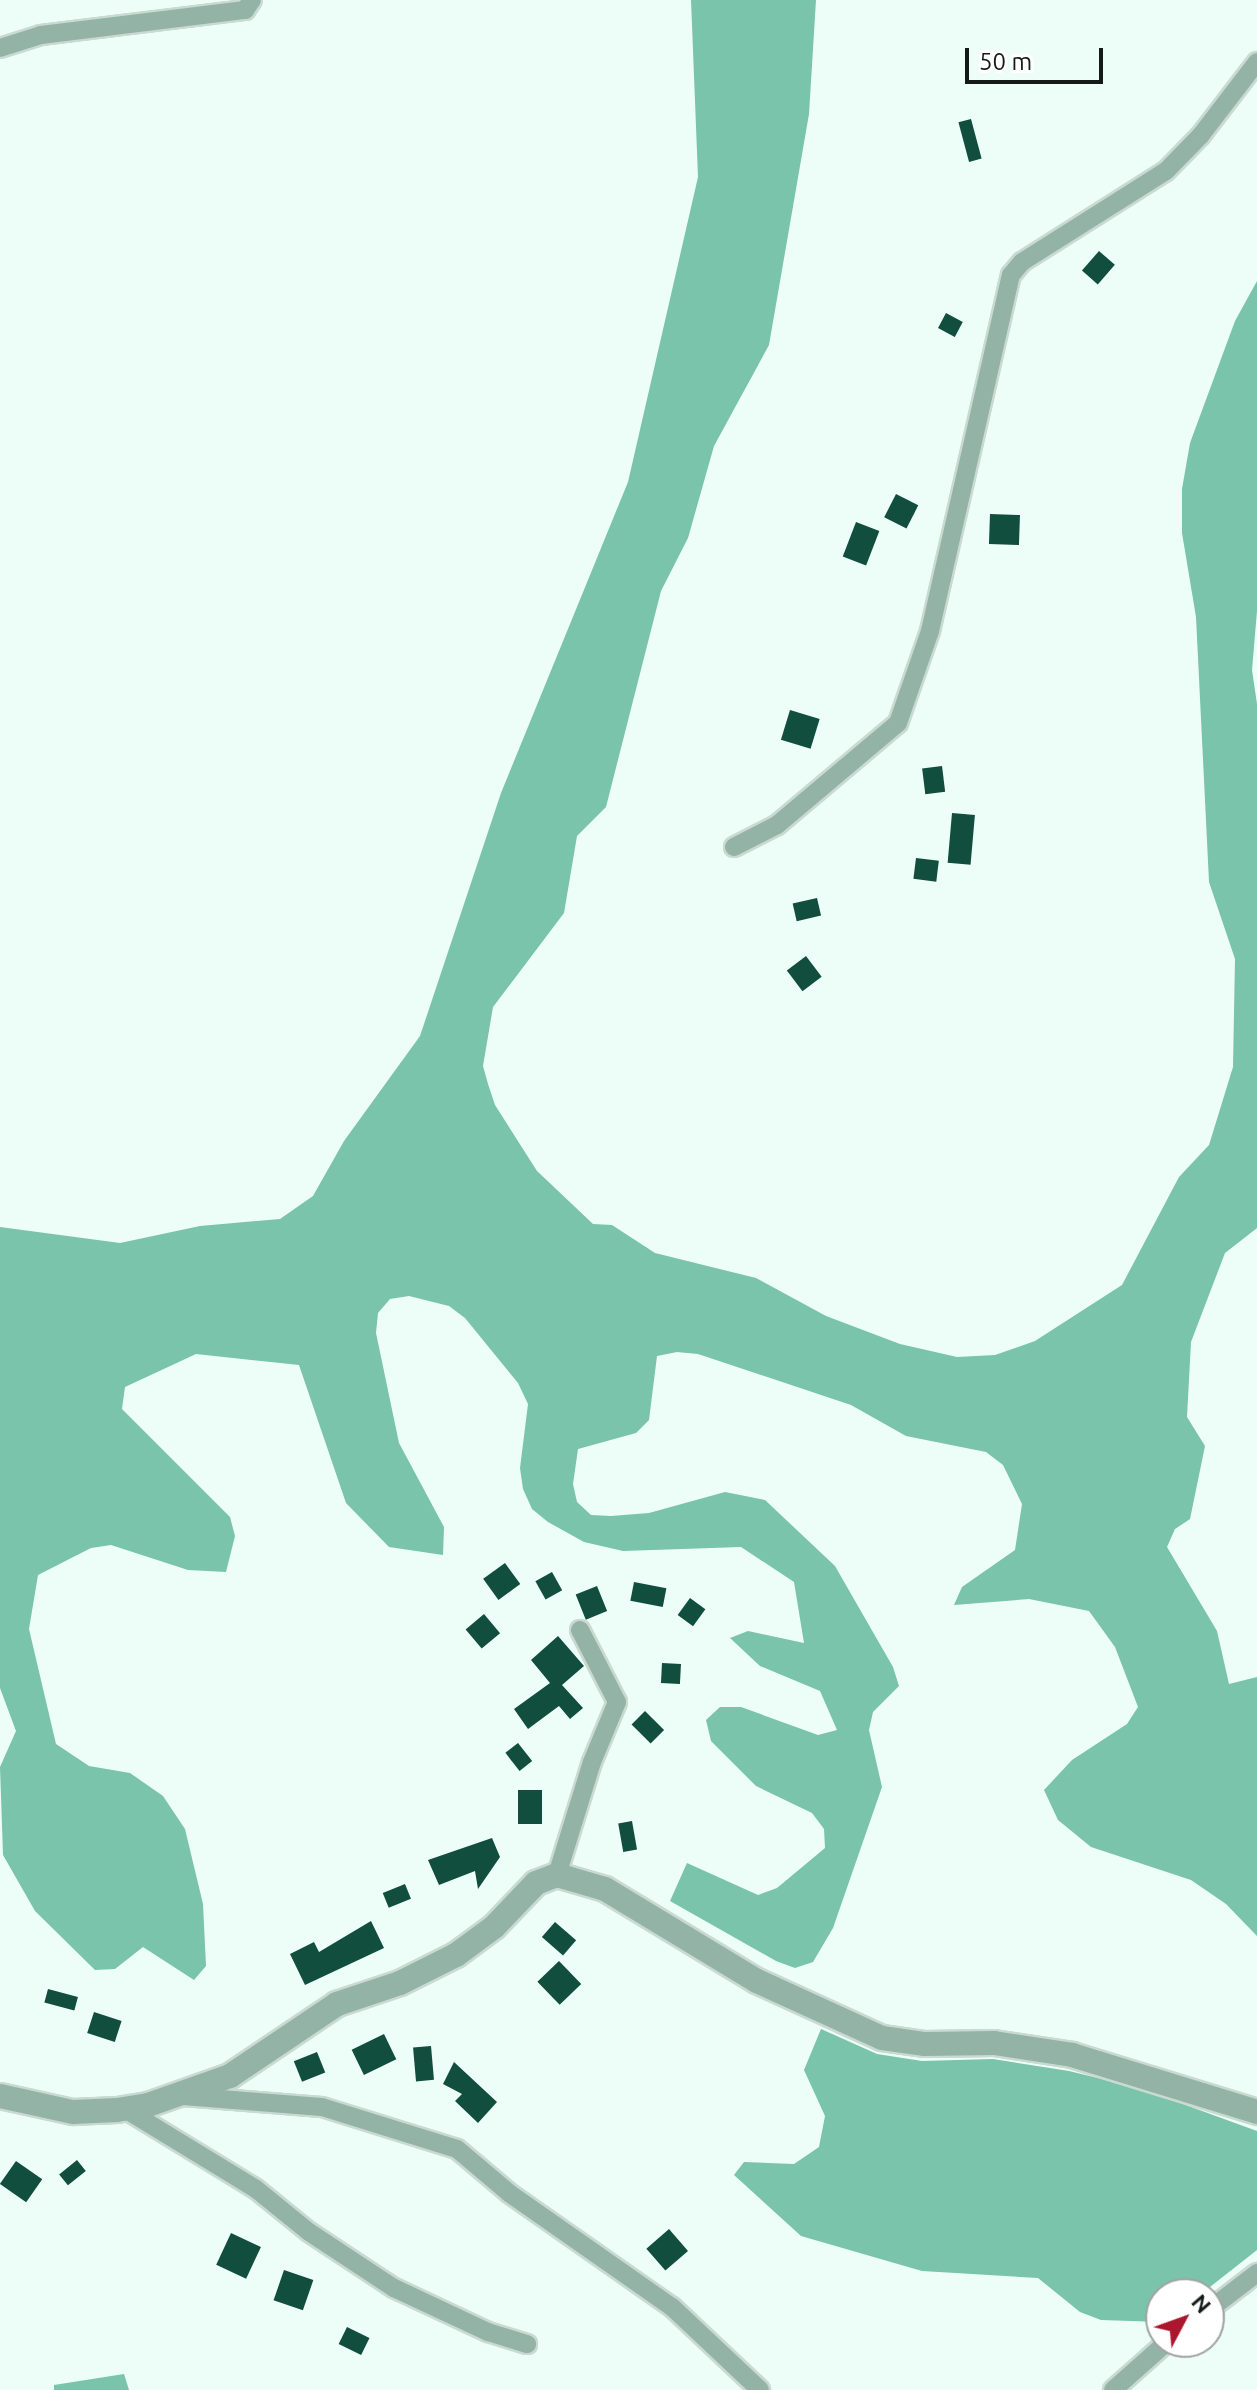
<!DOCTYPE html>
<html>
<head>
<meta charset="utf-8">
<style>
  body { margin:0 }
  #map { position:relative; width:1257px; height:2390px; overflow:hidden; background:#ecfef7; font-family:Ubuntu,sans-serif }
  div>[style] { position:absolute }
  .forest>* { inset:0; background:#79c4ab }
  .building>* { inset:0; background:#114e3e; transform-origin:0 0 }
  .roads { filter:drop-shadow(2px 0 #c9dad3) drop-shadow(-2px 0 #c9dad3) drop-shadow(0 2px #c9dad3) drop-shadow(0 -2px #c9dad3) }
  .minor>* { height:18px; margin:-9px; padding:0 9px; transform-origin:9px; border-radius:9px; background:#94b3a7 }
  .tertiary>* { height:24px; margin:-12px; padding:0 12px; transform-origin:12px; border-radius:12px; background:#94b3a7 }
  span { translate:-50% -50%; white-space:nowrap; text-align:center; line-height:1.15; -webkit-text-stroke:8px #fff; paint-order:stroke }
  .north { position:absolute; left:1145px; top:2278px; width:80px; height:80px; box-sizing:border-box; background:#fff; border:2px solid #a1a3a3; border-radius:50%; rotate:49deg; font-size:22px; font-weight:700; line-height:32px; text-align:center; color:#141a18 }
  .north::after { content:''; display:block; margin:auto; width:28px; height:36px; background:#ac172d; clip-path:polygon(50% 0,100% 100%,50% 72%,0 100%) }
  .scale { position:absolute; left:965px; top:48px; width:138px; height:36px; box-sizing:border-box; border:4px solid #141a18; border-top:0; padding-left:10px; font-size:24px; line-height:28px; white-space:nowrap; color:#141a18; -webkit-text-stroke:6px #fff; paint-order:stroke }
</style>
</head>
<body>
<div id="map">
  <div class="forest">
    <div style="clip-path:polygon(691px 0,816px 0,809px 114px,769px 345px,714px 446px,688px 538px,661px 591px,606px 807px,577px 836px,564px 913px,493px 1007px,483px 1066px,488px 1084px,495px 1105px,537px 1171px,593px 1224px,612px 1225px,655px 1253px,756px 1278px,826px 1316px,900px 1344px,957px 1357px,995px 1355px,1035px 1341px,1122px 1285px,1179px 1177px,1209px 1145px,1233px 1067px,1235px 959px,1209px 882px,1196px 617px,1182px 533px,1182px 489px,1190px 443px,1235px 321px,1257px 281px,1257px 611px,1252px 670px,1257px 704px,1257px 1228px,1225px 1253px,1191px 1342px,1187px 1417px,1205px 1446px,1190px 1519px,1175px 1529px,1167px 1547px,1217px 1631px,1229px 1684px,1257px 1677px,1257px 1936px,1226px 1904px,1191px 1880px,1091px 1847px,1058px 1820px,1044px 1790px,1072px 1760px,1127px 1724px,1138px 1707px,1115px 1647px,1089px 1611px,1029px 1599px,954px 1605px,962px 1587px,1015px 1550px,1022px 1504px,1003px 1465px,986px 1452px,906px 1436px,851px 1405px,698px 1354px,677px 1352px,657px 1356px,649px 1420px,636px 1433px,578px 1449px,573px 1484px,577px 1502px,591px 1515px,611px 1516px,649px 1513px,725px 1492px,765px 1500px,835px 1566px,893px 1667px,899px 1686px,873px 1712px,869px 1730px,882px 1787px,833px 1928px,813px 1962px,795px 1968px,776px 1961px,670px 1901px,687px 1863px,758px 1895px,777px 1888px,825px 1848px,824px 1829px,812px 1813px,756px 1786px,711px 1741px,706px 1720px,720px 1707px,741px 1707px,818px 1735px,837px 1730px,820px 1691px,760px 1666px,730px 1638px,748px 1631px,804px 1643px,794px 1582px,741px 1547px,623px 1551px,584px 1542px,548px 1522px,532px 1509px,523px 1489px,520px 1468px,528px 1404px,518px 1383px,465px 1318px,449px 1306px,409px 1296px,390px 1299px,378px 1313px,376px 1333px,399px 1443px,444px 1527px,443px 1555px,389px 1547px,346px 1503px,299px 1365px,196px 1354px,125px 1387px,122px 1409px,230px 1517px,235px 1536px,226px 1572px,188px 1570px,111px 1545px,91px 1548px,38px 1575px,29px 1629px,56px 1744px,89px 1766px,130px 1773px,163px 1796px,185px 1829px,203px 1904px,206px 1966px,194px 1980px,143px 1947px,115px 1969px,95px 1970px,35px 1911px,3px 1855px,0 1767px,16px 1731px,0 1688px,0 1227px,120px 1243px,200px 1226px,280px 1219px,313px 1196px,344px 1141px,420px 1036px,501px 793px,628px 482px,698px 177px)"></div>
    <div style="clip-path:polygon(821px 2029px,877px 2054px,922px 2061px,993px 2059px,1069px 2071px,1139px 2088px,1257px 2131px,1257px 2250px,1201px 2294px,1161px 2294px,1161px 2322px,1101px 2320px,1080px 2312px,1038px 2278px,922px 2271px,801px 2236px,734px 2175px,744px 2162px,794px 2164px,819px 2147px,825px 2116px,804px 2070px)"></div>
    <div style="clip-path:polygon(124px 2374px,129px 2390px,54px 2390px,54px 2385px)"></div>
  </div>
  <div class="building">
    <div style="left:971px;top:119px;width:41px;height:13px;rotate:75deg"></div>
    <div style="left:1099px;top:251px;width:21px;height:26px;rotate:41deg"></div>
    <div style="left:946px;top:313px;width:19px;height:17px;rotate:28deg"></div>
    <div style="left:896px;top:494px;width:25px;height:26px;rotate:27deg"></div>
    <div style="left:990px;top:514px;width:30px;height:30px;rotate:2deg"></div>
    <div style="left:856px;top:522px;width:25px;height:37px;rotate:21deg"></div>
    <div style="left:790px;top:710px;width:31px;height:31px;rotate:17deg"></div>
    <div style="left:942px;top:766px;width:26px;height:20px;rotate:83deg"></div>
    <div style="left:952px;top:813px;width:23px;height:50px;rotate:5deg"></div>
    <div style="left:916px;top:858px;width:23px;height:21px;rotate:7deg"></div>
    <div style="left:817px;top:898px;width:18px;height:25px;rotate:77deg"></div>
    <div style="left:806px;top:956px;width:26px;height:24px;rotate:53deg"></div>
    <div style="left:505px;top:1563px;width:26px;height:27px;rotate:54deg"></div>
    <div style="left:552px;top:1572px;width:21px;height:19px;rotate:61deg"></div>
    <div style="left:634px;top:1582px;width:33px;height:19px;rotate:11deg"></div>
    <div style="left:597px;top:1586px;width:27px;height:23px;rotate:68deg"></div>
    <div style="left:690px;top:1598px;width:19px;height:21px;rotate:36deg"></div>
    <div style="left:484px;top:1614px;width:25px;height:24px;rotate:50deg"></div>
    <div style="clip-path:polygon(558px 1636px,584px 1666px,562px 1685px,583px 1708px,570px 1719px,559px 1706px,528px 1729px,514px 1709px,550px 1683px,531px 1660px)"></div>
    <div style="left:662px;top:1663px;width:19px;height:20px;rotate:3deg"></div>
    <div style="left:645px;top:1711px;width:27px;height:19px;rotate:45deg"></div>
    <div style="left:518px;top:1743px;width:23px;height:16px;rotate:52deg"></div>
    <div style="left:518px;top:1790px;width:24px;height:34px"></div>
    <div style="left:632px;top:1821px;width:29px;height:14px;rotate:80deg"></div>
    <div style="clip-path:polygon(492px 1838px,500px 1857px,478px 1889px,475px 1871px,439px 1885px,428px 1860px)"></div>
    <div style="left:405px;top:1884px;width:16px;height:24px;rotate:68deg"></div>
    <div style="clip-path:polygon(371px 1921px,384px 1948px,305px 1985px,290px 1954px,314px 1942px,319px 1952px)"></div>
    <div style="left:555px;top:1922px;width:28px;height:20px;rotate:41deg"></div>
    <div style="left:559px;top:1961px;width:32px;height:30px;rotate:46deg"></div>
    <div style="left:48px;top:1989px;width:31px;height:14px;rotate:15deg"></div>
    <div style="left:94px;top:2012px;width:29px;height:22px;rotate:18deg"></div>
    <div style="left:384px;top:2034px;width:28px;height:36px;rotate:64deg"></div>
    <div style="left:431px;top:2046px;width:34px;height:18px;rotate:85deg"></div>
    <div style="left:317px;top:2052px;width:22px;height:25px;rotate:68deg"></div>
    <div style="clip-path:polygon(454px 2062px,497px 2102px,478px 2123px,455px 2101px,462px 2094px,443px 2084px)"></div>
    <div style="left:77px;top:2160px;width:14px;height:23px;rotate:51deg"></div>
    <div style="left:16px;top:2161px;width:32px;height:28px;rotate:35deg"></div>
    <div style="left:669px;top:2229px;width:29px;height:30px;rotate:49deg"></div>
    <div style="left:231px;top:2233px;width:33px;height:35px;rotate:25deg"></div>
    <div style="left:284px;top:2270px;width:31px;height:32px;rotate:19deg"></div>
    <div style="left:347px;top:2327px;width:25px;height:19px;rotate:26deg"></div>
  </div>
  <div class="roads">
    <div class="minor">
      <div style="left:0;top:48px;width:43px;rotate:-17.6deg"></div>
      <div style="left:41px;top:35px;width:206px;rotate:-7deg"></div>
      <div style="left:245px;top:10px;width:12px;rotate:-55deg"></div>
      <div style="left:734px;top:847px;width:48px;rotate:-27.1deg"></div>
      <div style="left:777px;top:825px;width:158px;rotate:-40.1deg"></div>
      <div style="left:898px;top:723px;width:97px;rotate:-70.8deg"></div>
      <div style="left:930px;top:631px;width:365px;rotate:-77.2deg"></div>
      <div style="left:1011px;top:275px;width:17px;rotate:-50deg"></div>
      <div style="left:1022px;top:262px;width:170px;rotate:-32.3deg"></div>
      <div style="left:1166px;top:171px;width:50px;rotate:-45.8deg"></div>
      <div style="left:1201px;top:135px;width:92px;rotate:-52.5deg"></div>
      <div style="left:557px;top:1875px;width:118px;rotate:-72.8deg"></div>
      <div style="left:592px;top:1762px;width:65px;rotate:-67.4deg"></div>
      <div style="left:617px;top:1702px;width:81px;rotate:-117.2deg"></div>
      <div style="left:183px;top:2096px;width:139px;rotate:4.5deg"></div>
      <div style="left:322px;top:2107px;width:141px;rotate:17.3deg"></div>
      <div style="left:457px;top:2149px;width:68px;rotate:40.2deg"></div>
      <div style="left:509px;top:2193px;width:199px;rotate:35deg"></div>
      <div style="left:672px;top:2307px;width:121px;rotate:43.3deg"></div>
      <div style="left:125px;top:2109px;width:153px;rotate:31.4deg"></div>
      <div style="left:256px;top:2189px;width:68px;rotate:39.1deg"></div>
      <div style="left:309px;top:2232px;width:102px;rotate:33.4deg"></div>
      <div style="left:394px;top:2288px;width:104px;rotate:25.1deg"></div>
      <div style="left:488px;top:2332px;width:41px;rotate:17.1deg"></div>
      <div style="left:1209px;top:2310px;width:61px;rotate:-37.6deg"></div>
      <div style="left:1113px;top:2390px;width:72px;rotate:-41.6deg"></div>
    </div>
    <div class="tertiary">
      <div style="left:0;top:2096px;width:75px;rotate:12.4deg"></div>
      <div style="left:73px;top:2112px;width:44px;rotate:-2.6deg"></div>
      <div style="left:117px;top:2110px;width:31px;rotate:-9deg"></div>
      <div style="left:148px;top:2105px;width:87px;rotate:-19.5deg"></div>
      <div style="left:230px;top:2076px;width:129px;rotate:-33.9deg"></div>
      <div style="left:337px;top:2004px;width:66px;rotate:-18.4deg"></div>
      <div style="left:400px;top:1983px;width:63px;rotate:-26.6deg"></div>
      <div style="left:456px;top:1955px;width:47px;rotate:-36.4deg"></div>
      <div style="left:494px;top:1927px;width:61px;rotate:-46.3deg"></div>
      <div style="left:536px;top:1883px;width:22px;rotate:-21deg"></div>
      <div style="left:557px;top:1875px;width:50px;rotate:16.3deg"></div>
      <div style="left:605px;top:1889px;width:178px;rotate:31.2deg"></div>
      <div style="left:757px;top:1981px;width:137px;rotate:24.5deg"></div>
      <div style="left:882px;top:2038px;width:42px;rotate:8.1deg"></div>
      <div style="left:924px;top:2044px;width:70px;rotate:-0.8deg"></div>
      <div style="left:994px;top:2043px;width:79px;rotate:8.7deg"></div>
      <div style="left:1072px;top:2055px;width:194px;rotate:17.1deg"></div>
    </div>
  </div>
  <div class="north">N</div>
  <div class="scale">50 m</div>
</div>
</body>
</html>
